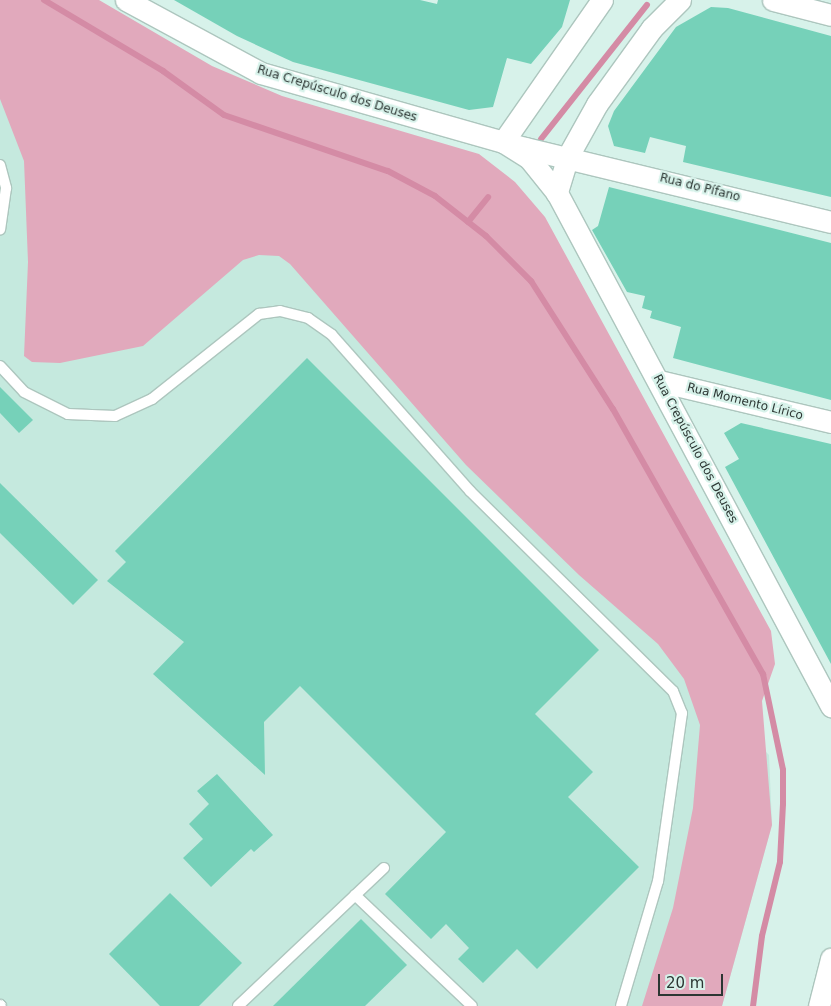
<!DOCTYPE html>
<html>
<head>
<meta charset="utf-8">
<style>
  body { margin:0 }
  #map { position:relative; width:831px; height:1006px; overflow:hidden; background:#d7f2ea; font-family:"DejaVu Sans",sans-serif }
  div>[style] { position:absolute }
  .built>* { inset:0; background:#c5e9de }
  .green>* { inset:0; background:#e1a9bc }
  .stream>* { height:6px; margin:-3px; padding:0 3px; transform-origin:3px; border-radius:3px; background:#d48ba5 }
  .building>* { inset:0; background:#76d1b9 }
  .roads { filter:drop-shadow(1px 0 #adc6be) drop-shadow(-1px 0 #adc6be) drop-shadow(0 1px #adc6be) drop-shadow(0 -1px #adc6be) }
  .lane>* { height:10px; margin:-5px; padding:0 5px; transform-origin:5px; border-radius:5px; background:#fff }
  .street>* { height:21px; margin:-10.5px; padding:0 10.5px; transform-origin:10.5px; border-radius:10.5px; background:#fff }
  span { translate:-50% -50%; white-space:nowrap; text-align:center; line-height:1.15; -webkit-text-stroke:4.5px #d7f2ea; paint-order:stroke }
  .street-label { font-size:12px; color:#2c3633 }
  .scale { position:absolute; left:658px; top:974px; width:65px; height:22px; box-sizing:border-box; border:2px solid #2c3633; border-top:0; padding-left:6px; font-size:15px; line-height:18px; white-space:nowrap; color:#2c3633; -webkit-text-stroke:4px #d7f2ea; paint-order:stroke }
</style>
</head>
<body>
<div id="map">
  <div class="built">
    <div style="clip-path:polygon(0 0,14px 0,71px 28px,769px 755px,772px 825px,722px 1006px,0 1006px)"></div>
  </div>
  <div class="green">
    <div style="clip-path:polygon(0 0,99px 0,212px 66px,282px 96px,479px 154px,515px 182px,545px 217px,771px 631px,775px 664px,762px 701px,772px 825px,722px 1006px,642px 1006px,673px 908px,693px 808px,700px 725px,684px 679px,658px 644px,579px 575px,466px 465px,290px 264px,279px 256px,259px 255px,243px 260px,143px 346px,60px 363px,32px 362px,24px 356px,28px 262px,24px 161px,0 99px)"></div>
  </div>
  <div class="stream">
    <div style="left:44px;top:0;width:139px;rotate:30.8deg"></div>
    <div style="left:163px;top:71px;width:75px;rotate:35.8deg"></div>
    <div style="left:224px;top:115px;width:173px;rotate:18.9deg"></div>
    <div style="left:388px;top:171px;width:53px;rotate:28deg"></div>
    <div style="left:435px;top:196px;width:65px;rotate:38.1deg"></div>
    <div style="left:486px;top:236px;width:64px;rotate:45deg"></div>
    <div style="left:531px;top:281px;width:152px;rotate:57.4deg"></div>
    <div style="left:613px;top:409px;width:305px;rotate:60.5deg"></div>
    <div style="left:763px;top:674px;width:98px;rotate:78.2deg"></div>
    <div style="left:783px;top:770px;width:34px;rotate:90deg"></div>
    <div style="left:783px;top:804px;width:58px;rotate:93deg"></div>
    <div style="left:780px;top:862px;width:76px;rotate:103.7deg"></div>
    <div style="left:762px;top:936px;width:71px;rotate:97.3deg"></div>
    <div style="left:541px;top:139px;width:171px;rotate:-51.7deg"></div>
    <div style="left:468px;top:222px;width:32px;rotate:-51deg"></div>
  </div>
  <div class="building">
    <div style="clip-path:polygon(174px 0,420px 0,437px 4px,438px 0,570px 0,562px 27px,531px 64px,507px 58px,493px 107px,469px 110px,293px 62px,237px 36px)"></div>
    <div style="clip-path:polygon(711px 7px,728px 8px,831px 36px,831px 197px,683px 162px,686px 146px,650px 137px,645px 153px,614px 146px,608px 126px,614px 111px,676px 27px)"></div>
    <div style="clip-path:polygon(609px 187px,831px 243px,831px 400px,673px 358px,681px 327px,650px 318px,652px 311px,642px 308px,645px 296px,627px 292px,592px 230px,598px 226px)"></div>
    <div style="clip-path:polygon(307px 358px,599px 650px,535px 714px,593px 772px,568px 797px,639px 867px,537px 969px,517px 949px,483px 983px,458px 959px,469px 948px,446px 924px,431px 939px,385px 894px,446px 832px,300px 686px,264px 722px,265px 775px,153px 674px,184px 642px,107px 581px,126px 562px,115px 551px)"></div>
    <div style="clip-path:polygon(0 387px,33px 420px,19px 433px,0 413px)"></div>
    <div style="clip-path:polygon(741px 423px,831px 444px,831px 664px,725px 467px,739px 459px,724px 433px)"></div>
    <div style="clip-path:polygon(0 483px,98px 580px,73px 605px,0 533px)"></div>
    <div style="clip-path:polygon(217px 774px,273px 835px,254px 852px,251px 849px,211px 887px,183px 858px,203px 839px,189px 824px,209px 804px,197px 791px)"></div>
    <div style="clip-path:polygon(170px 893px,242px 963px,199px 1006px,160px 1006px,109px 954px)"></div>
    <div style="clip-path:polygon(361px 919px,407px 965px,365px 1006px,273px 1006px)"></div>
  </div>
  <div class="roads">
    <div class="lane">
      <div style="left:0;top:165px;width:24px;rotate:75deg"></div>
      <div style="left:6px;top:188px;width:42px;rotate:98.1deg"></div>
      <div style="left:0;top:366px;width:35px;rotate:47deg"></div>
      <div style="left:24px;top:392px;width:49px;rotate:26.6deg"></div>
      <div style="left:68px;top:414px;width:47px;rotate:2.4deg"></div>
      <div style="left:115px;top:416px;width:41px;rotate:-24.7deg"></div>
      <div style="left:152px;top:399px;width:137px;rotate:-38.5deg"></div>
      <div style="left:259px;top:314px;width:21px;rotate:-8deg"></div>
      <div style="left:280px;top:311px;width:29px;rotate:14deg"></div>
      <div style="left:308px;top:318px;width:29px;rotate:35deg"></div>
      <div style="left:332px;top:335px;width:208px;rotate:48.5deg"></div>
      <div style="left:470px;top:491px;width:285px;rotate:44.6deg"></div>
      <div style="left:673px;top:691px;width:24px;rotate:68deg"></div>
      <div style="left:682px;top:713px;width:170px;rotate:98.1deg"></div>
      <div style="left:658px;top:881px;width:130px;rotate:106.5deg"></div>
      <div style="left:355px;top:895px;width:161px;rotate:43.5deg"></div>
      <div style="left:0;top:1005px;width:1px;rotate:45deg"></div>
      <div style="left:238px;top:1006px;width:201px;rotate:-43.4deg"></div>
    </div>
    <div class="street">
      <div style="left:126px;top:0;width:153px;rotate:28.4deg"></div>
      <div style="left:261px;top:73px;width:274px;rotate:15.9deg"></div>
      <div style="left:525px;top:148px;width:315px;rotate:13.6deg"></div>
      <div style="left:680px;top:0;width:40px;rotate:135deg"></div>
      <div style="left:652px;top:28px;width:94px;rotate:125.9deg"></div>
      <div style="left:597px;top:104px;width:60px;rotate:119.1deg"></div>
      <div style="left:568px;top:156px;width:39px;rotate:107deg"></div>
      <div style="left:557px;top:193px;width:582px;rotate:61.89deg"></div>
      <div style="left:773px;top:0;width:60px;rotate:14.5deg"></div>
      <div style="left:557px;top:193px;width:45px;rotate:-128.7deg"></div>
      <div style="left:529px;top:158px;width:31px;rotate:-148deg"></div>
      <div style="left:503px;top:142px;width:173px;rotate:-55.1deg"></div>
      <div style="left:659px;top:381px;width:177px;rotate:13.4deg"></div>
      <div style="left:819px;top:1006px;width:49px;rotate:-75.7deg"></div>
    </div>
  </div>
  <div class="street-label">
    <span style="left:337px;top:94px;rotate:17deg">Rua Crepúsculo dos Deuses</span>
    <span style="left:700px;top:188px;rotate:14deg">Rua do Pífano</span>
    <span style="left:745px;top:402px;rotate:14deg">Rua Momento Lírico</span>
    <span style="left:695px;top:449px;rotate:62deg">Rua Crepúsculo dos Deuses</span>
  </div>
  <div class="scale">20 m</div>
</div>
</body>
</html>
